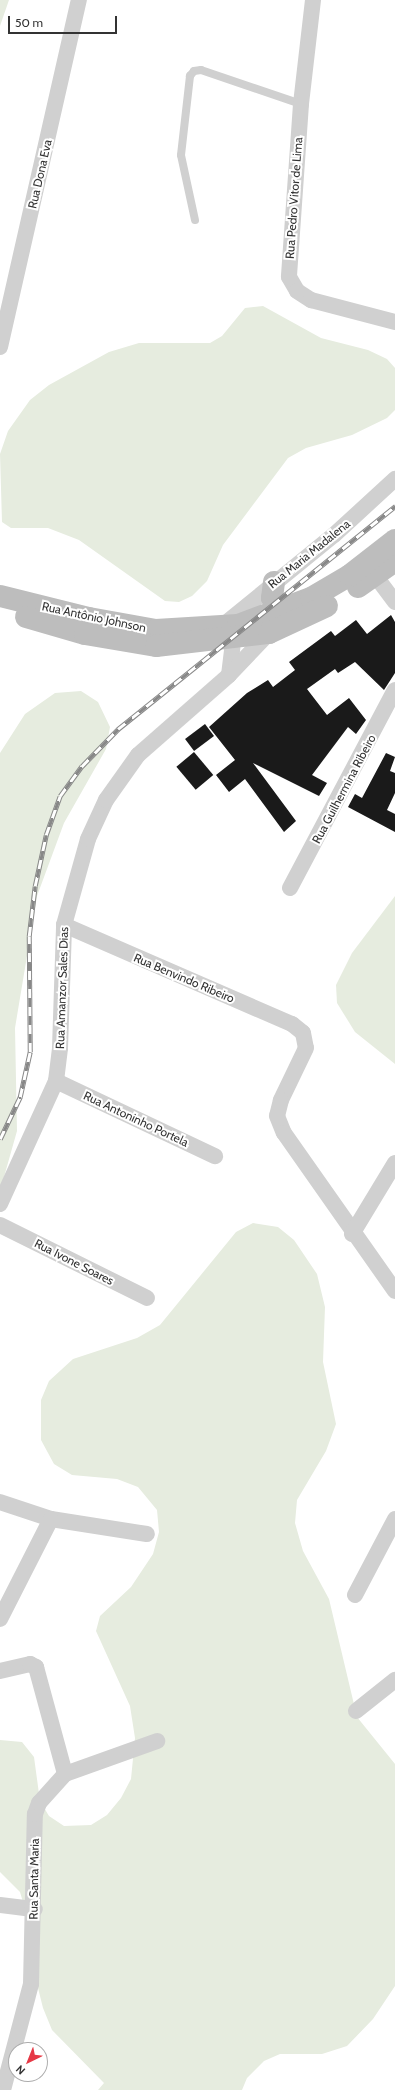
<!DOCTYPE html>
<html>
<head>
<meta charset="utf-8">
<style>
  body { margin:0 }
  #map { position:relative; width:395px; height:2090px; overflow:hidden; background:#fff; font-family:Cabin,sans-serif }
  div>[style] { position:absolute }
  .green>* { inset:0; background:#e6ecdf }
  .building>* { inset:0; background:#1a1a1a; transform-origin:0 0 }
  .service>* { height:8px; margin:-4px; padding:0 4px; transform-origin:4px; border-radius:4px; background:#d0d0d0 }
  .minor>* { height:16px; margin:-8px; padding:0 8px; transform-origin:8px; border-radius:8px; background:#d0d0d0 }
  .secondary>* { height:22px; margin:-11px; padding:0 11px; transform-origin:11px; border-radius:11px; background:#bdbdbd }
  .rail>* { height:4.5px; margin-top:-2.25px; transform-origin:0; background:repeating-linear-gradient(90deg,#fff 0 9px,#888 0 18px); box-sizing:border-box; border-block:1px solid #888 }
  span { translate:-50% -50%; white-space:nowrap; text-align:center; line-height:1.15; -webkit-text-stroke:4px #fff; paint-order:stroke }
  .street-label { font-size:12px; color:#333 }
  .north { position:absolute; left:8px; top:2042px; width:40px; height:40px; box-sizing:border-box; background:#fff; border:1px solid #adadad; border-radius:50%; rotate:223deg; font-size:11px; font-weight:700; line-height:16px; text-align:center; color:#333 }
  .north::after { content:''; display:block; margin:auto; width:14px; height:18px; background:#e63946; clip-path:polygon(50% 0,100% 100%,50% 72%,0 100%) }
  .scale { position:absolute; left:8px; top:16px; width:109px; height:18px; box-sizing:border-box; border:2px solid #333; border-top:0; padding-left:5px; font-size:12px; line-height:14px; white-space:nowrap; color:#333; -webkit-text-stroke:3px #fff; paint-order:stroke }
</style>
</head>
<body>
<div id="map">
  <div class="green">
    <div style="clip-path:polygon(0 0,9px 0,0 26px)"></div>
    <div style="clip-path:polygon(263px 306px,321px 338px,368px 350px,387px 359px,395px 368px,395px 410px,387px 418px,352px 435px,306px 448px,288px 458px,223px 545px,207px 581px,192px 596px,179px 602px,165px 601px,79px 540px,48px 528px,11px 528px,2px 522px,0 454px,8px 431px,30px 400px,49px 385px,109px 352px,139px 343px,210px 343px,222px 336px,245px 308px)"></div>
    <div style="clip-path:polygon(81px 691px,98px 702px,110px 727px,106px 749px,64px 823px,37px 896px,15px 1028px,17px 1131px,0 1191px,0 753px,25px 714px,55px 693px)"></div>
    <div style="clip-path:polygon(395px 896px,395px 1064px,355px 1032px,337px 1003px,336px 985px,352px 953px)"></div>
    <div style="clip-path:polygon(253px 1223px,278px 1227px,294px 1240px,317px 1274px,325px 1307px,323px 1362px,336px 1424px,326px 1451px,297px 1500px,295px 1523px,303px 1551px,329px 1599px,357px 1717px,395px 1764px,395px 1986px,373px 2019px,347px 2046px,322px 2054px,280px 2054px,264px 2061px,247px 2078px,242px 2090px,98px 2090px,104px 2083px,52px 2030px,43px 2008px,33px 1968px,28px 1919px,20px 1892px,0 1872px,0 1740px,22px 1742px,34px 1757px,40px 1801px,49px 1816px,64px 1826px,91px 1825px,107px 1815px,121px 1798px,131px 1779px,135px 1738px,130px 1706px,96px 1631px,100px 1616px,131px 1587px,153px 1554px,159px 1532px,157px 1510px,138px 1487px,117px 1479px,72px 1475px,54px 1464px,41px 1440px,41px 1400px,49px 1381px,73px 1359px,137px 1338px,160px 1325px,236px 1232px)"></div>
  </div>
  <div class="building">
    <div style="clip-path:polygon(391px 615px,395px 622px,395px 673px,384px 690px,355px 662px,338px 673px,335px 669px,307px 689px,327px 715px,349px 698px,366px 720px,356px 734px,348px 727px,312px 775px,327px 783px,319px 796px,253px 763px,296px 821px,284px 832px,245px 779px,229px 792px,216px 775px,235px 760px,209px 727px,247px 693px,268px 680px,273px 687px,295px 670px,289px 662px,331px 631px,335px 636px,356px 620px,367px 634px)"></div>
    <div style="left:205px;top:724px;width:15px;height:25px;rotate:53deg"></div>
    <div style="left:194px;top:752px;width:30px;height:23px;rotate:50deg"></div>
    <div style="clip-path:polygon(386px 753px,395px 757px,390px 771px,395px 773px,395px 793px,387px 810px,395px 814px,395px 832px,348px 807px,355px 794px,362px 798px)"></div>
  </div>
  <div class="service">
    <div style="left:195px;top:220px;width:66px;rotate:-102.2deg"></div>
    <div style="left:181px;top:155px;width:80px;rotate:-83.5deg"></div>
    <div style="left:190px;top:76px;width:6px;rotate:-51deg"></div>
    <div style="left:194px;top:71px;width:7px;rotate:-8deg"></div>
    <div style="left:201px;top:70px;width:106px;rotate:18.8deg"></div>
  </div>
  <div class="minor">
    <div style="left:313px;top:0;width:105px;rotate:96.6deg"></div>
    <div style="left:301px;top:104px;width:173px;rotate:94deg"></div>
    <div style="left:289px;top:277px;width:16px;rotate:60deg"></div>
    <div style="left:297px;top:291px;width:17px;rotate:33deg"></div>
    <div style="left:311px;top:300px;width:87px;rotate:14.7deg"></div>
    <div style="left:0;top:347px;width:356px;rotate:-77.2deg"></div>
    <div style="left:368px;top:566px;width:45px;rotate:53.1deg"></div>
    <div style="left:221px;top:627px;width:146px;rotate:-39.2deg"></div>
    <div style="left:334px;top:535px;width:83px;rotate:-42.6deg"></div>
    <div style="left:229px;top:675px;width:35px;rotate:-83deg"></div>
    <div style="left:290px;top:888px;width:224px;rotate:-62.1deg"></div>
    <div style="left:64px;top:925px;width:249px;rotate:23.5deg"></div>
    <div style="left:292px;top:1024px;width:14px;rotate:39deg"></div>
    <div style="left:303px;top:1033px;width:15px;rotate:79deg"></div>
    <div style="left:306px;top:1048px;width:58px;rotate:115.7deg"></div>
    <div style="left:281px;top:1100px;width:16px;rotate:104deg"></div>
    <div style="left:277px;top:1116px;width:18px;rotate:68deg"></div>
    <div style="left:284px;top:1133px;width:193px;rotate:54.9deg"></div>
    <div style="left:56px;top:1081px;width:176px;rotate:25.3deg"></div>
    <div style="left:0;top:1204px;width:135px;rotate:-65.5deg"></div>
    <div style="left:56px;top:1081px;width:33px;rotate:-83deg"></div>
    <div style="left:60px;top:1048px;width:123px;rotate:-88.1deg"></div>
    <div style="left:64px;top:925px;width:89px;rotate:-74.4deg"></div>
    <div style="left:88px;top:839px;width:43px;rotate:-65.2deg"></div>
    <div style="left:106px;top:800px;width:55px;rotate:-54.6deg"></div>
    <div style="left:138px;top:755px;width:121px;rotate:-41.3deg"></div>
    <div style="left:229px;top:675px;width:58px;rotate:-46.4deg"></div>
    <div style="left:0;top:1225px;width:164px;rotate:26.4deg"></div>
    <div style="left:352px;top:1234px;width:83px;rotate:-58.8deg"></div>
    <div style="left:0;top:1502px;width:54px;rotate:18.4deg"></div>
    <div style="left:51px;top:1519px;width:97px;rotate:8.9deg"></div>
    <div style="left:355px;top:1595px;width:86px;rotate:-62.2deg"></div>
    <div style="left:0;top:1619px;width:112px;rotate:-63deg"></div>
    <div style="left:0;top:1671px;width:31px;rotate:-13deg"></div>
    <div style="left:30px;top:1664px;width:7px;rotate:27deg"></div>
    <div style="left:36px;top:1667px;width:111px;rotate:74.8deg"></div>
    <div style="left:356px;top:1711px;width:50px;rotate:-38.5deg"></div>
    <div style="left:0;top:1905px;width:35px;rotate:7deg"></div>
    <div style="left:3px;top:2090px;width:110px;rotate:-75.2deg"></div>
    <div style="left:31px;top:1984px;width:170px;rotate:-88.7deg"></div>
    <div style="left:35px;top:1814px;width:12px;rotate:-70deg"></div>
    <div style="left:39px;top:1803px;width:39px;rotate:-48deg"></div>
    <div style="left:65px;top:1774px;width:98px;rotate:-19.7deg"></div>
  </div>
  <div class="secondary">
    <div style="left:274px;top:582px;width:16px;rotate:97deg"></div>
    <div style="left:272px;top:598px;width:16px;rotate:45deg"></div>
    <div style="left:358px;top:587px;width:45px;rotate:-35.1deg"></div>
    <div style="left:0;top:596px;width:92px;rotate:13.9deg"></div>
    <div style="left:89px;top:618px;width:68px;rotate:10.2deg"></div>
    <div style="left:156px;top:630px;width:82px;rotate:-3.5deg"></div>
    <div style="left:238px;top:625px;width:78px;rotate:-20.3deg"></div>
    <div style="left:311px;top:598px;width:45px;rotate:-30.5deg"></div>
    <div style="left:350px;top:575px;width:57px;rotate:-37.9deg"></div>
    <div style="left:26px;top:617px;width:61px;rotate:16.1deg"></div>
    <div style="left:85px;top:634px;width:72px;rotate:9.6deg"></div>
    <div style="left:156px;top:646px;width:114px;rotate:-6.6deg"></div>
    <div style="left:269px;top:633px;width:64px;rotate:-25deg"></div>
  </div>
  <div class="rail">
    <div style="left:0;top:1139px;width:47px;rotate:-64.5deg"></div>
    <div style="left:20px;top:1097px;width:46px;rotate:-77.5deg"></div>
    <div style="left:30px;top:1052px;width:116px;rotate:-90.5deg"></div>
    <div style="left:29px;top:936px;width:50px;rotate:-83.2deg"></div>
    <div style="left:35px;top:886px;width:52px;rotate:-77.8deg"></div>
    <div style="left:46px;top:835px;width:41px;rotate:-70.3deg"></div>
    <div style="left:60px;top:796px;width:37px;rotate:-54deg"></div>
    <div style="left:82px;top:766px;width:52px;rotate:-45.8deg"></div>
    <div style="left:118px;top:729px;width:356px;rotate:-38.8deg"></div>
  </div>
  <div class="street-label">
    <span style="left:40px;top:174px;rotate:-77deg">Rua Dona Eva</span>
    <span style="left:294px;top:198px;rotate:-86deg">Rua Pedro Vitor de Lima</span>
    <span style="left:309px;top:554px;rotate:-39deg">Rua Maria Madalena</span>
    <span style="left:94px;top:617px;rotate:12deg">Rua Antônio Johnson</span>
    <span style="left:344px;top:789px;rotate:-62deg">Rua Guilhermina Ribeiro</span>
    <span style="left:184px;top:978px;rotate:23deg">Rua Benvindo Ribeiro</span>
    <span style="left:62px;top:988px;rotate:-88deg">Rua Amanzor Sales Dias</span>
    <span style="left:136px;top:1119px;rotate:25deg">Rua Antoninho Portela</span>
    <span style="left:74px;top:1262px;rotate:27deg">Rua Ivone Soares</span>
    <span style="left:34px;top:1879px;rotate:-89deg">Rua Santa Maria</span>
  </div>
  <div class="north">N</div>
  <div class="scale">50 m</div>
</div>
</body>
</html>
